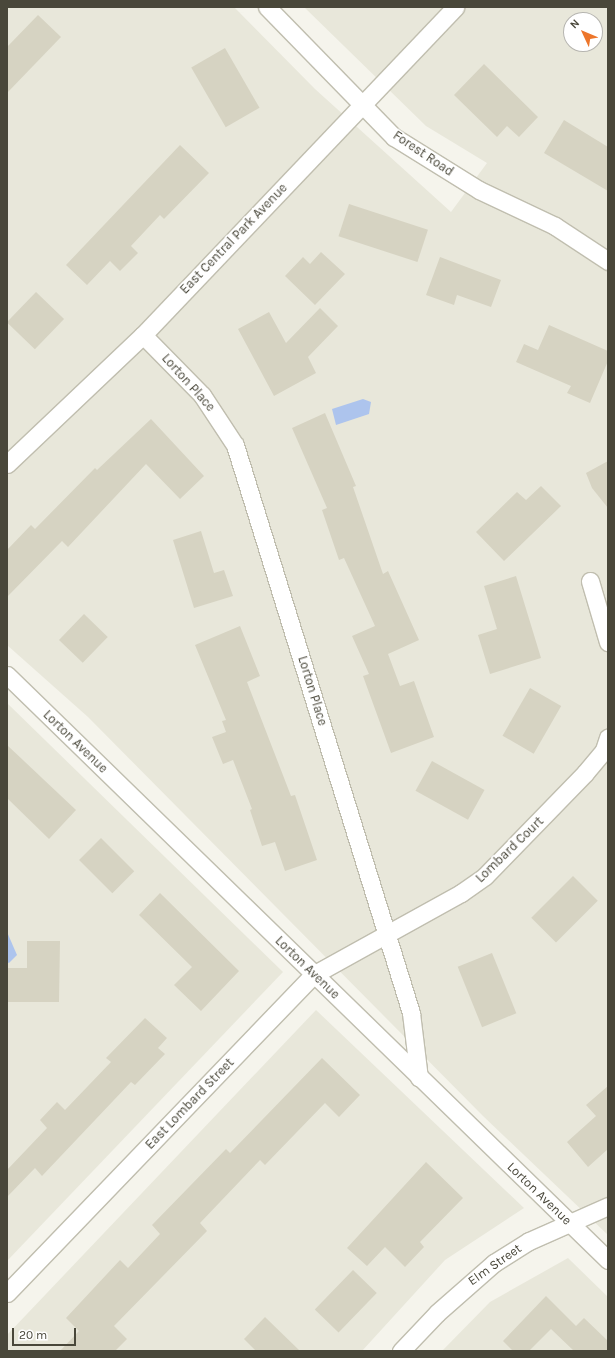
<!DOCTYPE html>
<html>
<head>
<meta charset="utf-8">
<style>
  body { margin:0 }
  #map { position:relative; width:615px; height:1358px; overflow:hidden; background:#f5f4ec; font-family:Karla,sans-serif }
  div>[style] { position:absolute }
  .residential>* { inset:0; background:#e8e7da }
  .water>* { inset:0; background:#adc4ed }
  .building>* { inset:0; background:#d6d3c2; transform-origin:0 0 }
  .roads { filter:drop-shadow(1px 0 #c0beaf) drop-shadow(-1px 0 #c0beaf) drop-shadow(0 1px #c0beaf) drop-shadow(0 -1px #c0beaf) }
  .minor>* { height:17px; margin:-8.5px; padding:0 8.5px; transform-origin:8.5px; border-radius:8.5px; background:#fff }
  span { translate:-50% -50%; white-space:nowrap; text-align:center; line-height:1.15; -webkit-text-stroke:3px #fff; paint-order:stroke }
  .street-label { font-size:13px; color:#49473a }
  .frame { position:absolute; inset:0; border:8px solid #49473a; pointer-events:none }
  .north { position:absolute; left:563px; top:12px; width:40px; height:40px; box-sizing:border-box; background:#fff; border:1px solid #b6b5b0; border-radius:50%; rotate:314deg; font-size:11px; font-weight:700; line-height:16px; text-align:center; color:#49473a }
  .north::after { content:''; display:block; margin:auto; width:14px; height:18px; background:#ed762b; clip-path:polygon(50% 0,100% 100%,50% 72%,0 100%) }
  .scale { position:absolute; left:12px; top:1328px; width:64px; height:18px; box-sizing:border-box; border:2px solid #49473a; border-top:0; padding-left:5px; font-size:12px; line-height:14px; white-space:nowrap; color:#49473a; -webkit-text-stroke:3px #fff; paint-order:stroke }
</style>
</head>
<body>
<div id="map">
  <div class="residential">
    <div style="clip-path:polygon(evenodd,7px 7px,234px 7px,315px 89px,451px 212px,487px 163px,426px 126px,304px 7px,608px 7px,608px 1235px,483px 1116px,88px 717px,7px 645px,7px 7px,571px 20px,595px 20px,595px 44px,571px 44px,571px 20px)"></div>
    <div style="clip-path:polygon(7px 703px,283px 972px,7px 1261px)"></div>
    <div style="clip-path:polygon(316px 1010px,524px 1208px,445px 1260px,362px 1351px,7px 1351px,7px 1335px)"></div>
    <div style="clip-path:polygon(568px 1258px,608px 1297px,608px 1351px,442px 1351px,490px 1302px)"></div>
  </div>
  <div class="water">
    <div style="clip-path:polygon(363px 399px,371px 402px,369px 414px,336px 425px,332px 409px)"></div>
    <div style="clip-path:polygon(7px 932px,17px 955px,9px 963px,7px 962px)"></div>
  </div>
  <div class="building">
    <div style="clip-path:polygon(38px 15px,61px 37px,7px 93px,7px 47px)"></div>
    <div style="left:225px;top:48px;width:69px;height:39px;rotate:60deg"></div>
    <div style="clip-path:polygon(484px 64px,538px 117px,519px 137px,507px 126px,497px 137px,454px 95px)"></div>
    <div style="clip-path:polygon(564px 120px,608px 147px,608px 191px,544px 153px)"></div>
    <div style="clip-path:polygon(180px 145px,209px 173px,164px 219px,160px 215px,131px 246px,138px 253px,120px 271px,110px 261px,87px 285px,66px 265px)"></div>
    <div style="left:349px;top:204px;width:83px;height:34px;rotate:18deg"></div>
    <div style="clip-path:polygon(321px 252px,345px 274px,315px 305px,285px 276px,303px 257px,310px 264px)"></div>
    <div style="clip-path:polygon(440px 257px,501px 280px,491px 307px,457px 295px,454px 305px,426px 295px)"></div>
    <div style="left:36px;top:292px;width:39px;height:42px;rotate:44deg"></div>
    <div style="clip-path:polygon(320px 308px,338px 326px,308px 357px,316px 373px,274px 396px,238px 329px,269px 312px,286px 343px)"></div>
    <div style="clip-path:polygon(549px 325px,608px 351px,608px 361px,590px 403px,567px 393px,571px 386px,516px 362px,524px 344px,538px 350px)"></div>
    <div style="clip-path:polygon(325px 413px,356px 486px,353px 487px,383px 574px,388px 571px,419px 640px,388px 654px,400px 686px,414px 681px,434px 737px,391px 753px,363px 676px,369px 674px,352px 636px,375px 626px,344px 558px,339px 560px,322px 510px,327px 508px,292px 428px)"></div>
    <div style="clip-path:polygon(151px 419px,204px 476px,180px 499px,146px 464px,68px 547px,62px 541px,7px 597px,7px 550px,31px 525px,35px 529px,95px 468px,97px 470px)"></div>
    <div style="clip-path:polygon(608px 461px,608px 508px,592px 488px,586px 473px)"></div>
    <div style="clip-path:polygon(541px 486px,561px 506px,504px 561px,476px 532px,517px 492px,526px 500px)"></div>
    <div style="clip-path:polygon(201px 531px,214px 573px,224px 570px,233px 596px,194px 608px,173px 540px)"></div>
    <div style="clip-path:polygon(516px 576px,541px 658px,490px 674px,478px 635px,497px 629px,484px 586px)"></div>
    <div style="left:84px;top:614px;width:33px;height:36px;rotate:44deg"></div>
    <div style="clip-path:polygon(240px 626px,260px 676px,247px 682px,291px 796px,295px 795px,317px 860px,285px 871px,275px 842px,262px 846px,250px 810px,252px 809px,233px 760px,223px 764px,212px 737px,226px 732px,222px 721px,226px 720px,195px 645px)"></div>
    <div style="left:530px;top:688px;width:36px;height:55px;rotate:30deg"></div>
    <div style="clip-path:polygon(7px 745px,76px 810px,49px 839px,7px 798px)"></div>
    <div style="left:432px;top:761px;width:60px;height:34px;rotate:29deg"></div>
    <div style="left:101px;top:838px;width:47px;height:31px;rotate:45deg"></div>
    <div style="left:573px;top:876px;width:35px;height:59px;rotate:45deg"></div>
    <div style="clip-path:polygon(160px 893px,239px 971px,201px 1011px,174px 985px,192px 967px,139px 915px)"></div>
    <div style="clip-path:polygon(27px 941px,60px 941px,59px 1002px,7px 1002px,7px 968px,27px 968px)"></div>
    <div style="left:492px;top:953px;width:65px;height:37px;rotate:68deg"></div>
    <div style="clip-path:polygon(145px 1018px,167px 1038px,158px 1048px,165px 1054px,135px 1085px,131px 1082px,42px 1176px,35px 1168px,7px 1197px,7px 1170px,47px 1128px,40px 1120px,57px 1102px,65px 1110px,111px 1062px,106px 1058px)"></div>
    <div style="clip-path:polygon(322px 1058px,360px 1095px,339px 1117px,325px 1103px,265px 1165px,260px 1160px,200px 1223px,207px 1231px,114px 1326px,127px 1339px,115px 1351px,60px 1351px,79px 1331px,66px 1318px,120px 1260px,128px 1268px,160px 1234px,152px 1225px,226px 1149px,230px 1153px)"></div>
    <div style="clip-path:polygon(608px 1086px,608px 1149px,588px 1167px,567px 1142px,596px 1116px,586px 1105px)"></div>
    <div style="clip-path:polygon(426px 1162px,463px 1198px,420px 1242px,424px 1247px,405px 1267px,385px 1247px,367px 1266px,347px 1248px)"></div>
    <div style="left:353px;top:1270px;width:33px;height:55px;rotate:44deg"></div>
    <div style="clip-path:polygon(546px 1296px,576px 1326px,584px 1318px,608px 1341px,608px 1351px,574px 1351px,551px 1329px,529px 1351px,513px 1351px,503px 1341px)"></div>
    <div style="clip-path:polygon(265px 1317px,300px 1351px,256px 1351px,244px 1339px)"></div>
  </div>
  <div class="roads">
    <div class="minor">
      <div style="left:267px;top:7px;width:182px;rotate:45.7deg"></div>
      <div style="left:394px;top:137px;width:100px;rotate:31.9deg"></div>
      <div style="left:479px;top:190px;width:84px;rotate:25.3deg"></div>
      <div style="left:555px;top:226px;width:64px;rotate:33.4deg"></div>
      <div style="left:143px;top:335px;width:84px;rotate:45.5deg"></div>
      <div style="left:202px;top:395px;width:60px;rotate:56.6deg"></div>
      <div style="left:235px;top:445px;width:595px;rotate:72.78deg"></div>
      <div style="left:411px;top:1013px;width:65px;rotate:83deg"></div>
      <div style="left:7px;top:464px;width:187px;rotate:-43.5deg"></div>
      <div style="left:143px;top:335px;width:453px;rotate:-46.4deg"></div>
      <div style="left:590px;top:581px;width:64px;rotate:73.6deg"></div>
      <div style="left:7px;top:675px;width:839px;rotate:44.23deg"></div>
      <div style="left:7px;top:1293px;width:441px;rotate:-46.1deg"></div>
      <div style="left:313px;top:975px;width:169px;rotate:-29deg"></div>
      <div style="left:461px;top:893px;width:29px;rotate:-35deg"></div>
      <div style="left:485px;top:876px;width:144px;rotate:-45.8deg"></div>
      <div style="left:585px;top:773px;width:30px;rotate:-50deg"></div>
      <div style="left:604px;top:750px;width:13px;rotate:-72deg"></div>
      <div style="left:401px;top:1351px;width:52px;rotate:-46.5deg"></div>
      <div style="left:437px;top:1313px;width:76px;rotate:-41.3deg"></div>
      <div style="left:494px;top:1263px;width:41px;rotate:-32.2deg"></div>
      <div style="left:529px;top:1241px;width:86px;rotate:-23.9deg"></div>
    </div>
  </div>
  <div class="street-label">
    <span style="left:423px;top:154px;rotate:34deg">Forest Road</span>
    <span style="left:234px;top:239px;rotate:-46deg">East Central Park Avenue</span>
    <span style="left:188px;top:383px;rotate:48deg">Lorton Place</span>
    <span style="left:312px;top:691px;rotate:73deg">Lorton Place</span>
    <span style="left:75px;top:742px;rotate:44deg">Lorton Avenue</span>
    <span style="left:510px;top:850px;rotate:-44deg">Lombard Court</span>
    <span style="left:307px;top:968px;rotate:44deg">Lorton Avenue</span>
    <span style="left:190px;top:1104px;rotate:-46deg">East Lombard Street</span>
    <span style="left:539px;top:1194px;rotate:44deg">Lorton Avenue</span>
    <span style="left:495px;top:1265px;rotate:-35deg">Elm Street</span>
  </div>
  <div class="frame"></div>
  <div class="north">N</div>
  <div class="scale">20 m</div>
</div>
</body>
</html>
